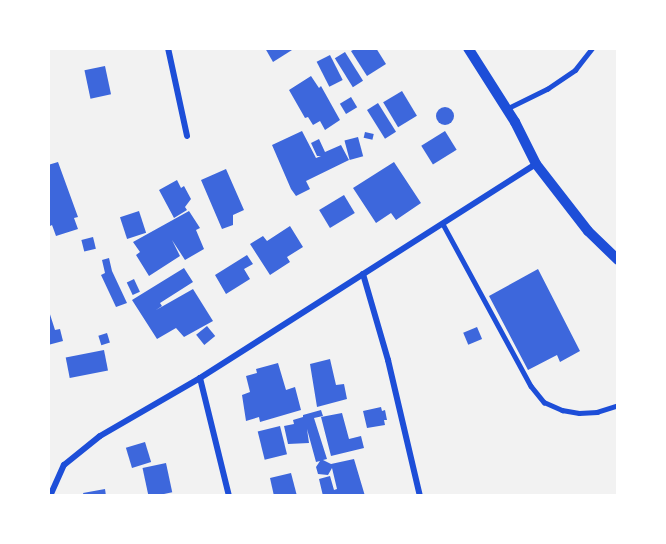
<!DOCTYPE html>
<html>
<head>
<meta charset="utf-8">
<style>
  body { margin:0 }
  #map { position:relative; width:666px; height:544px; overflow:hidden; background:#f2f2f2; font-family:"Varela Round",sans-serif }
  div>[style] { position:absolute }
  .building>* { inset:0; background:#3d67dc; transform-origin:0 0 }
  .round { border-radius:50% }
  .service>* { height:4.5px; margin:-2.25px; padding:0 2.25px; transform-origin:2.25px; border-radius:2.25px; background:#1d4ed8 }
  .minor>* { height:6px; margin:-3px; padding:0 3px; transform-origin:3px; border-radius:3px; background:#1d4ed8 }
  .tertiary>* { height:10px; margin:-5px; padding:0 5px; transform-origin:5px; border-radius:5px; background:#1d4ed8 }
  span { translate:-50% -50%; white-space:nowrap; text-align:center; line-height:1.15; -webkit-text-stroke:6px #fff; paint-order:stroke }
  .frame { position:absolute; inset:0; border:50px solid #fff; pointer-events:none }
</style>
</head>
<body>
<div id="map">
  <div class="building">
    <div style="clip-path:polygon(265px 48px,291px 48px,292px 50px,273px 62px)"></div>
    <div style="clip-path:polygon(357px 48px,376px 48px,386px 64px,367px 76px,351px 51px)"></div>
    <div style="left:345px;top:52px;width:34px;height:12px;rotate:58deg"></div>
    <div style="left:330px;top:55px;width:28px;height:15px;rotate:63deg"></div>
    <div style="left:105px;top:66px;width:29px;height:21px;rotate:78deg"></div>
    <div style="clip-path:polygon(311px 76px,319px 88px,321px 86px,340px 120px,325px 130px,320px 121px,313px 125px,308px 117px,305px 118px,289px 90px)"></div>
    <div style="left:402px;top:91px;width:29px;height:22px;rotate:59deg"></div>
    <div style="left:351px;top:97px;width:12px;height:13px;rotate:59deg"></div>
    <div style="left:378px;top:103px;width:34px;height:13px;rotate:58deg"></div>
    <div class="round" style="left:436px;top:107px;width:18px;height:18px"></div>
    <div style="clip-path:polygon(302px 131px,316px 158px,321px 156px,317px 156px,311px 143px,319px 139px,325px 152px,341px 145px,349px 160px,306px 181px,310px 189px,296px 196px,291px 189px,297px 186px,291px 189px,272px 145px)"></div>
    <div style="left:445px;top:131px;width:22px;height:28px;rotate:58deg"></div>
    <div style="left:365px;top:132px;width:9px;height:6px;rotate:13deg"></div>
    <div style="left:358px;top:137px;width:20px;height:14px;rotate:75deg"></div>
    <div style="clip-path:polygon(58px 162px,78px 217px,74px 218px,78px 229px,56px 236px,52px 225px,48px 227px,48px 165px)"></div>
    <div style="clip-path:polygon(394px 162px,421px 203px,396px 220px,391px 213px,376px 223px,353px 188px)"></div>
    <div style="clip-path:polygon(226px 169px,244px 210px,233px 215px,233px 225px,222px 229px,201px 180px)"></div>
    <div style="clip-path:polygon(177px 180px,181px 188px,184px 186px,191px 199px,185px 207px,187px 210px,174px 218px,159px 190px)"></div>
    <div style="left:344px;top:195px;width:21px;height:29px;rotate:59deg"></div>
    <div style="left:139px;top:211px;width:23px;height:20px;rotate:72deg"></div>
    <div style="clip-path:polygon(189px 211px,200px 228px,196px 230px,204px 249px,185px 260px,172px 240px,180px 256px,149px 276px,136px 255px,140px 252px,133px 242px)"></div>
    <div style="clip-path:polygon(290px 226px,303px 247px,287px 257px,290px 262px,270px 275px,250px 244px,263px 236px,267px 241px)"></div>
    <div style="left:93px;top:237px;width:12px;height:12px;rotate:76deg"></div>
    <div style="clip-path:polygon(247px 255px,253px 264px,244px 269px,250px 279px,226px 294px,215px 275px)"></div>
    <div style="clip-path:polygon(109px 258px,112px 271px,127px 303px,116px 307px,101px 275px,105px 273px,102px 260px)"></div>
    <div style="clip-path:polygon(184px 268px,193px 282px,160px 303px,162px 306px,156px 310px,193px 289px,213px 321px,184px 337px,176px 328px,157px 339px,132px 300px)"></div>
    <div style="clip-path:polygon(538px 269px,580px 351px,560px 362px,557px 355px,528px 370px,489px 296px)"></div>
    <div style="left:134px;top:279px;width:14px;height:8px;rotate:65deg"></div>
    <div style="clip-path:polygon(48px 308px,55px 330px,60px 329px,63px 341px,48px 345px)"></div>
    <div style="left:207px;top:326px;width:13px;height:14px;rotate:51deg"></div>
    <div style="left:477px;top:327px;width:13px;height:15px;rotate:67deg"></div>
    <div style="left:107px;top:333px;width:10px;height:9px;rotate:73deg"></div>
    <div style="left:104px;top:350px;width:21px;height:39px;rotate:79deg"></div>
    <div style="clip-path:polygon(330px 359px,336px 385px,344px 384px,347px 399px,317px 407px,310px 364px)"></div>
    <div style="clip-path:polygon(278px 363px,286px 390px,295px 387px,301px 410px,260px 422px,259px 417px,246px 421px,242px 395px,250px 392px,246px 376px,257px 373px,256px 369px)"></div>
    <div style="clip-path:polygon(381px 407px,382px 411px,385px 410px,387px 420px,384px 420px,385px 425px,367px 428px,363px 411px)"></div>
    <div style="clip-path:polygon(321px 410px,323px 416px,314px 418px,327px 459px,323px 460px,331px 464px,354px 459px,365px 496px,323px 496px,319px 479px,330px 476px,334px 490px,337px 489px,332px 468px,328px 475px,318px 474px,316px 467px,320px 461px,316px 462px,307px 429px,309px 443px,288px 444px,284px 426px,294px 424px,293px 420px,303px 417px,303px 415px)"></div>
    <div style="clip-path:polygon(342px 413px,349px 439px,361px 436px,364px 448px,331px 456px,321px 417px)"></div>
    <div style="left:280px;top:426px;width:29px;height:23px;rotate:76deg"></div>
    <div style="left:145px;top:442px;width:21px;height:20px;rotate:73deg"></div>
    <div style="left:166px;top:463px;width:30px;height:24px;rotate:78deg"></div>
    <div style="clip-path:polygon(291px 473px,297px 496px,274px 496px,270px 478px)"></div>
    <div style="clip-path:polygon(105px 489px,106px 496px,84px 496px,83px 493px)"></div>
  </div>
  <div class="service">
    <div style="left:506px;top:109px;width:46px;rotate:-26deg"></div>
    <div style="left:547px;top:89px;width:34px;rotate:-34deg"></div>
    <div style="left:575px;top:70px;width:28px;rotate:-52deg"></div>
    <div style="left:443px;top:224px;width:184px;rotate:61.5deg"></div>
    <div style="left:531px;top:386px;width:21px;rotate:51deg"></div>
    <div style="left:544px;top:402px;width:20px;rotate:24deg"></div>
    <div style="left:562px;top:410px;width:17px;rotate:10deg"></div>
    <div style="left:579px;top:413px;width:18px;rotate:-3deg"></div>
    <div style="left:597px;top:412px;width:22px;rotate:-18deg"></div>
  </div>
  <div class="minor">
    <div style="left:168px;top:48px;width:90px;rotate:77.8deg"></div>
    <div style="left:363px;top:274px;width:90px;rotate:73.8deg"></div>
    <div style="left:388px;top:360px;width:140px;rotate:76.8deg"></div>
    <div style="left:200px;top:378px;width:122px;rotate:76.2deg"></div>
    <div style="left:50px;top:496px;width:34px;rotate:-66deg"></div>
    <div style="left:64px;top:465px;width:46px;rotate:-38.9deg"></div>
    <div style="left:100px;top:436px;width:116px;rotate:-30.1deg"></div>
    <div style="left:200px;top:378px;width:398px;rotate:-32.5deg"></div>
  </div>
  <div class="tertiary">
    <div style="left:468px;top:48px;width:88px;rotate:57.6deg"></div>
    <div style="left:515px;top:122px;width:47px;rotate:63.4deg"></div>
    <div style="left:536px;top:164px;width:85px;rotate:52.2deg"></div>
    <div style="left:588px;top:231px;width:42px;rotate:44deg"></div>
  </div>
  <div class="frame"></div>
</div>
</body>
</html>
